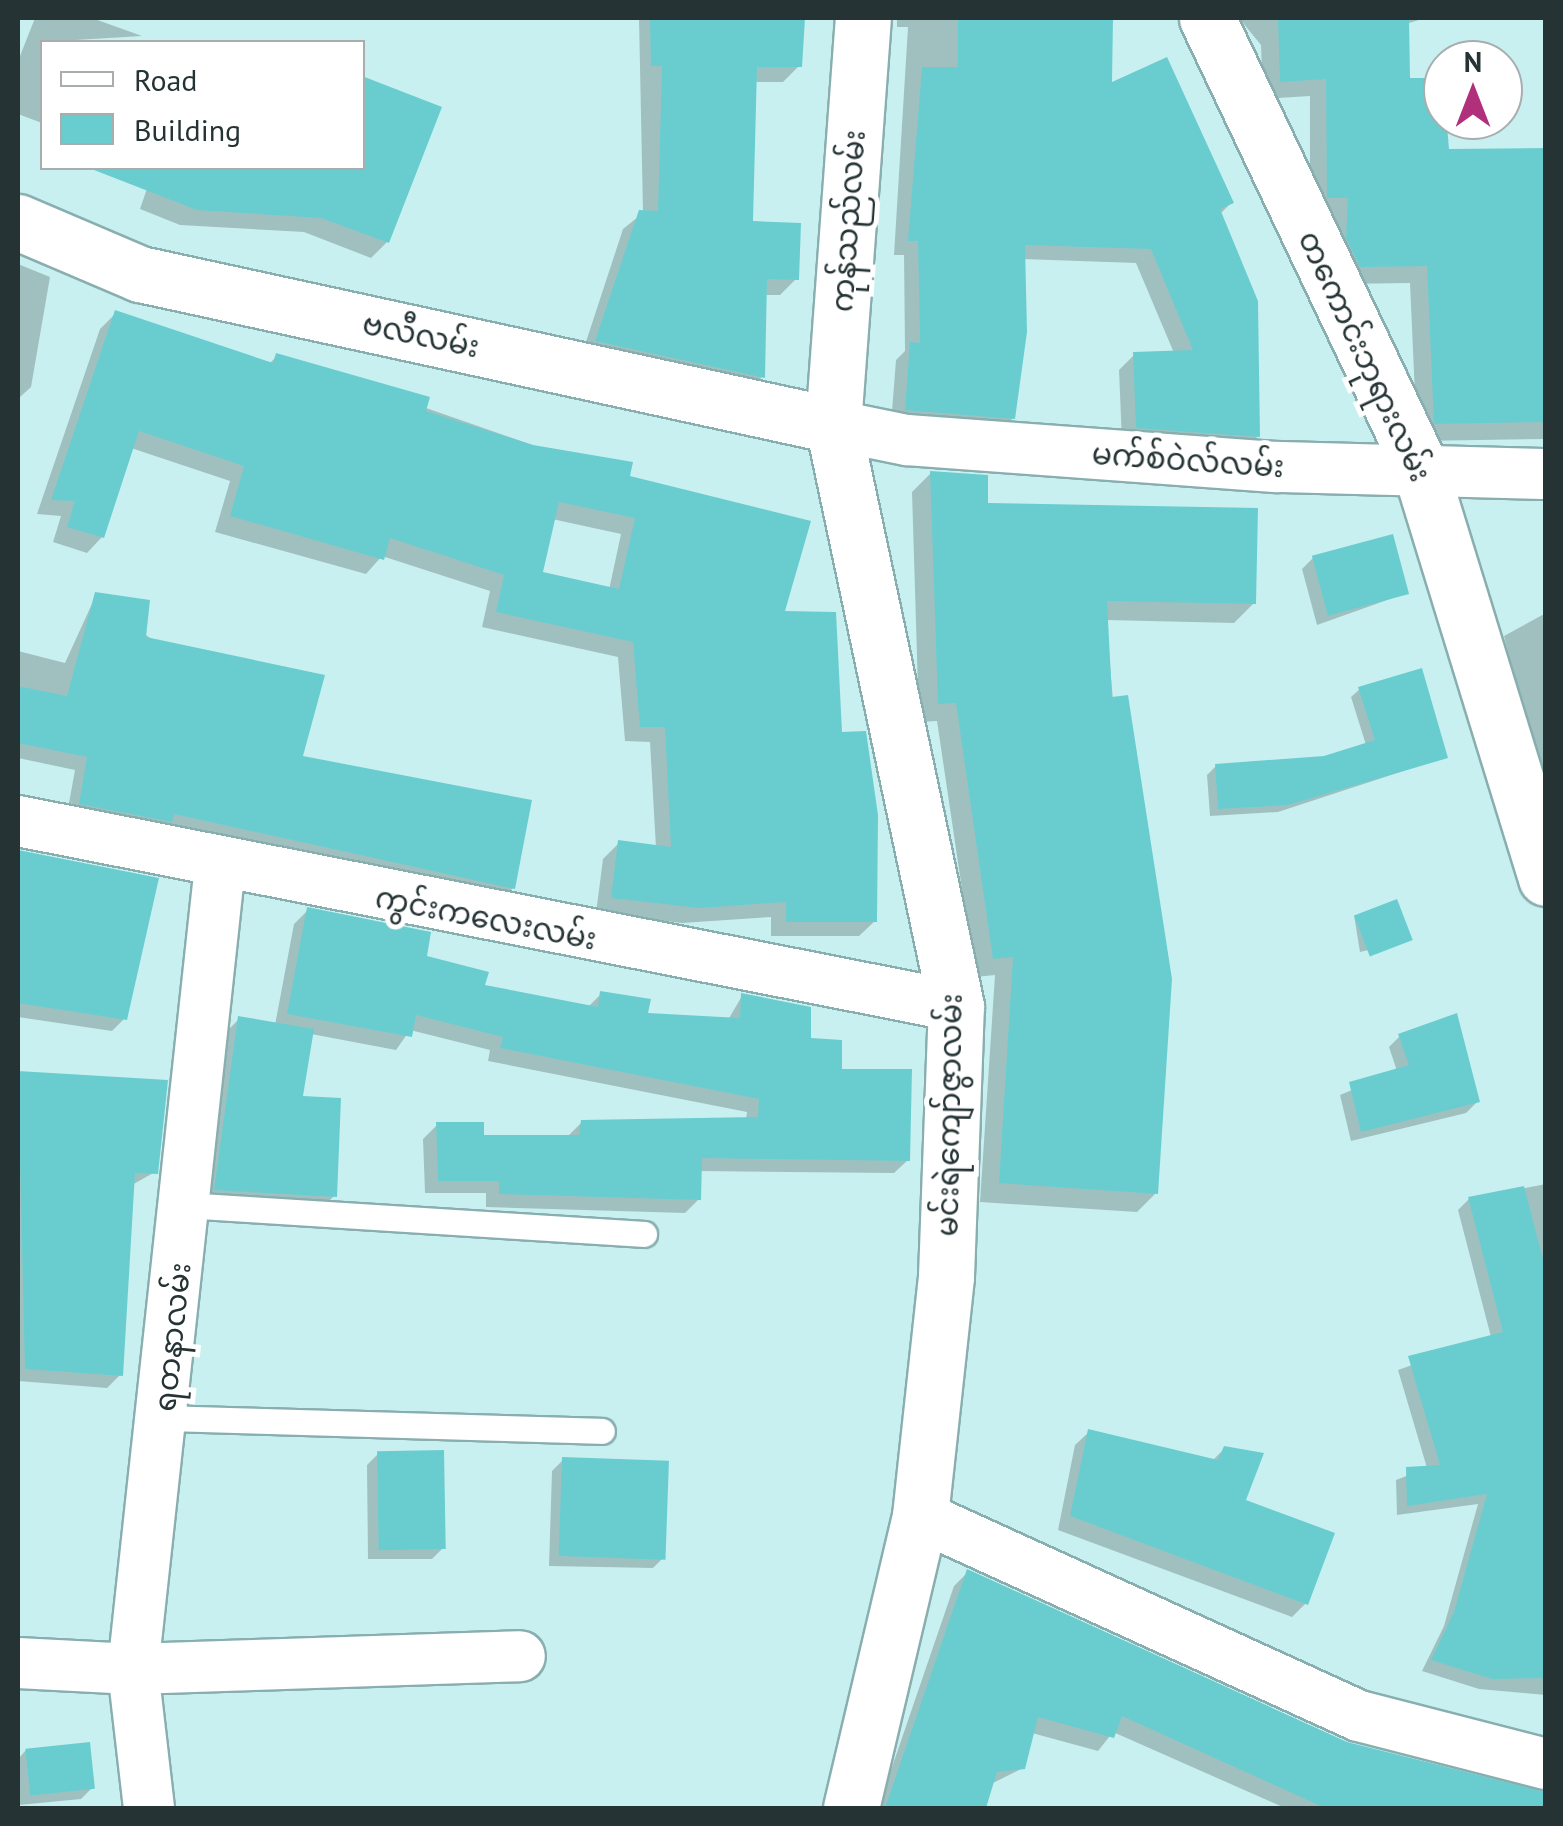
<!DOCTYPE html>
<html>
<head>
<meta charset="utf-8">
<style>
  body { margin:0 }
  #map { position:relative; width:1563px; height:1826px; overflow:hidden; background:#c9f0f0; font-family:"PT Sans","Noto Sans Myanmar",sans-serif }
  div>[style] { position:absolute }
  .shadow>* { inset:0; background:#0003 }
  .building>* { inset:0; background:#69cdd0; transform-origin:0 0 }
  .roads { filter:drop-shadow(2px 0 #89aeaf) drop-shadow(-2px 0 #89aeaf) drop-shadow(0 2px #89aeaf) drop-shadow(0 -2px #89aeaf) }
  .lane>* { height:25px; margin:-12.5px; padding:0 12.5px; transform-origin:12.5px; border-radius:12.5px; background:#fff }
  .street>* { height:50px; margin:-25px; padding:0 25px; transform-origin:25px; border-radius:25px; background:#fff }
  .secondary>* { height:55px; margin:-27.5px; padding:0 27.5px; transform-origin:27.5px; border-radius:27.5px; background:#fff }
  span { translate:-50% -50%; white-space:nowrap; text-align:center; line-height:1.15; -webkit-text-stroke:10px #fff; paint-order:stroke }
  .street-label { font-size:30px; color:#253334 }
  .frame { position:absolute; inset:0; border:20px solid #253334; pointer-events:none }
  .legend { position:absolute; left:40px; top:40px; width:325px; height:130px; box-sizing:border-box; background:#fff; border:2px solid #a8adae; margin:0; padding:12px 18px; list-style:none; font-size:30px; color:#253334 }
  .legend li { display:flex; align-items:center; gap:20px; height:50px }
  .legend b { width:50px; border:2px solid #a8adae }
  .north { position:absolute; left:1423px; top:40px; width:100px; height:100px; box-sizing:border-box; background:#fff; border:2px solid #a8adae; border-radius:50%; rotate:0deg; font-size:28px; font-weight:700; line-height:40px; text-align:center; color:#253334 }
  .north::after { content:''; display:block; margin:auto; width:35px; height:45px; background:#b0307c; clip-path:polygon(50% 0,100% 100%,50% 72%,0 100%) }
</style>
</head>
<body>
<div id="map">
  <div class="shadow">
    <div style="clip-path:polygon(35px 18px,92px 18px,142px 36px,42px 42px,42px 123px,18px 114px,18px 61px)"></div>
    <div style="clip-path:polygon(639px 18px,801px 18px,799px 66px,783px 82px,754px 82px,750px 224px,796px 279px,780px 295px,764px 295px,762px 377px,746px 393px,581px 357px,623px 229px,643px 213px)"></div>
    <div style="clip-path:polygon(897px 18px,1111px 18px,1110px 86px,1165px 61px,1231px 203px,1220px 214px,1258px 436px,1243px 451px,1122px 442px,1119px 370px,1134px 355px,1174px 353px,1136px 263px,1022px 259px,1013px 418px,998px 433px,891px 424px,896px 360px,905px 351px,904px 255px,894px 255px,908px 27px,897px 27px)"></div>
    <div style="clip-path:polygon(1239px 18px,1425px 18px,1406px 24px,1408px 81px,1447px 151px,1546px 150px,1546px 439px,1417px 441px,1410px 283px,1342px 284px,1329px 257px,1331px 215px,1310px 215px,1310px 96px,1263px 99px,1261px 45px)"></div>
    <div style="clip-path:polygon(154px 168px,362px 168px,387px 242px,371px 258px,304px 232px,180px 225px,140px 209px)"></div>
    <div style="clip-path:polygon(18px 264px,50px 277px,31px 387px,20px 397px)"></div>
    <div style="clip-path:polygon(evenodd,116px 313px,269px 364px,277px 356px,627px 478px,782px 614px,839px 734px,875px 921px,859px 936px,771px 936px,771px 917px,682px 923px,596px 913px,603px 859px,619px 843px,656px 848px,650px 742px,625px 741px,618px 657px,482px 627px,490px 591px,382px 556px,366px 574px,215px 532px,230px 481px,131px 448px,102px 537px,87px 553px,53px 542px,61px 516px,37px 514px,100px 329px,116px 313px,552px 519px,621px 534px,609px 590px,540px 574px,552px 519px)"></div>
    <div style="clip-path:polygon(931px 473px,985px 505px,1254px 603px,1234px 623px,1106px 620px,1156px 1193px,1137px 1212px,980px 1202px,995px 975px,975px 977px,937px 721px,919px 722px,912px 492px)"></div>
    <div style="clip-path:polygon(1313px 558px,1407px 593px,1317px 625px,1302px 569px)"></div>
    <div style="clip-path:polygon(96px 595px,300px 758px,513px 888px,499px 901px,285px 859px,69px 803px,75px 770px,18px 758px,18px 651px,65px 663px)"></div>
    <div style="clip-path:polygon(1546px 613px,1546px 809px,1504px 636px)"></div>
    <div style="clip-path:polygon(1360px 689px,1446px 757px,1278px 812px,1210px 816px,1207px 775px,1216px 766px,1325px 759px,1366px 745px,1351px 697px)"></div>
    <div style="clip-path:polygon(18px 852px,156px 880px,125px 1018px,112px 1031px,18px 1017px)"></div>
    <div style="clip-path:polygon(308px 910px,482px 987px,587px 1008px,601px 994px,646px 1015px,728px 1020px,742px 996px,808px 1040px,908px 1160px,894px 1173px,699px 1171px,699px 1199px,685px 1213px,486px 1207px,486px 1193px,425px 1193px,423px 1139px,437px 1125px,482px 1138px,568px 1136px,582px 1122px,746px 1120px,747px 1112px,488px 1061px,490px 1050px,410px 1030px,396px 1050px,311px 1034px,300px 1098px,334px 1196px,323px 1207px,204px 1200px,228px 1030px,239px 1019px,275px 1025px,294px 924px)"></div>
    <div style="clip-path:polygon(1354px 915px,1410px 940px,1360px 952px)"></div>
    <div style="clip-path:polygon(1400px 1036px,1477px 1102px,1466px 1113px,1351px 1141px,1340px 1095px,1397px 1071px,1389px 1047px)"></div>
    <div style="clip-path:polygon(18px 1074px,155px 1172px,132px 1185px,120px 1375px,107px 1388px,18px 1381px)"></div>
    <div style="clip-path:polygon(1546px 1184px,1546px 1695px,1479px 1689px,1422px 1671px,1444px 1626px,1478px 1504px,1397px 1515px,1396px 1480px,1427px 1468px,1398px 1370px,1491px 1337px,1458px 1210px,1469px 1199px)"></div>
    <div style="clip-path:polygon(1089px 1432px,1212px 1461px,1225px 1448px,1242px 1502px,1306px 1603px,1292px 1617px,1058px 1530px,1075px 1445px)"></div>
    <div style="clip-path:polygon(378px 1454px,443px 1548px,432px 1559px,368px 1559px,367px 1465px)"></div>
    <div style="clip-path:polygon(563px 1460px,664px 1557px,653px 1568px,549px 1566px,552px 1471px)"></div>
    <div style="clip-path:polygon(968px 1572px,1346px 1745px,1546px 1794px,1546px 1808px,1285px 1808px,1113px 1732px,1098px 1751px,1032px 1733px,1023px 1768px,991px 1784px,983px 1808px,878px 1808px,954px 1586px)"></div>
    <div style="clip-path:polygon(26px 1750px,92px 1788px,81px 1799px,19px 1805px,18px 1759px)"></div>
  </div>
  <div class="building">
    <div style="clip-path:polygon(650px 18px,805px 18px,802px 67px,757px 67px,753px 221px,801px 223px,799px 280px,767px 279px,765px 378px,595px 341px,639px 210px,658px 211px,662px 66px,651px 66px)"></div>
    <div style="clip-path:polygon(958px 18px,1113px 18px,1112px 82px,1167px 57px,1234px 203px,1220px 209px,1258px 301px,1260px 437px,1136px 428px,1133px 352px,1193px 350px,1151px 249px,1025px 245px,1027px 332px,1015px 419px,905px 410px,910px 342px,920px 343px,918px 241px,908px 241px,922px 67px,958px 67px)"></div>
    <div style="clip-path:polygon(1278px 18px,1409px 18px,1410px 78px,1443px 78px,1449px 149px,1546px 148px,1546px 422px,1434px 424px,1427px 266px,1360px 267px,1346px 238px,1348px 198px,1327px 198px,1326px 79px,1280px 82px)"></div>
    <div style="clip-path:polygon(362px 76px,442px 107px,389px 243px,321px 218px,197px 210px,94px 170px,362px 168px)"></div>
    <div style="clip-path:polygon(evenodd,115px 310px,273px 363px,276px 353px,430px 397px,426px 411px,533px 445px,633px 462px,630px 476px,811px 521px,785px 611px,836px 612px,842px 732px,866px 731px,878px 815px,877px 922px,786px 922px,786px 902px,699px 908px,611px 898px,618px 840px,671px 847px,665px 727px,640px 727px,633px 642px,496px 612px,504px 575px,390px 538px,384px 560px,230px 516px,244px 466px,139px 431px,104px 538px,67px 527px,75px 501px,51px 500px,115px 310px,559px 502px,635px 518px,619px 589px,543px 572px,559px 502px)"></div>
    <div style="clip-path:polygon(930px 471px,988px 475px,988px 503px,1258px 508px,1256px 604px,1107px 601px,1112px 697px,1128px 695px,1172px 979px,1158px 1194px,999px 1183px,1013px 957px,993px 959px,956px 703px,938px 704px)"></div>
    <div style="left:1393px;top:534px;width:62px;height:84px;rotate:75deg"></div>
    <div style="clip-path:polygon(95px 592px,150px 600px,146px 637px,325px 675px,303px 756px,532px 800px,515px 889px,174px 814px,172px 822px,79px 804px,87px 757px,18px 743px,18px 686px,67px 696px)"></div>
    <div style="clip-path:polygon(1422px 668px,1448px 758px,1288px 805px,1218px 809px,1215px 764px,1324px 756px,1375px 740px,1358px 687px)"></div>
    <div style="clip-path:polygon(18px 850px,159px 878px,127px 1020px,18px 1003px)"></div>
    <div style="left:1397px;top:899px;width:44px;height:46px;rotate:69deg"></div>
    <div style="clip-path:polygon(307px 907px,431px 932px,427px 956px,489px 972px,485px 985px,598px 1007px,600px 991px,651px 999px,648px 1013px,740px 1018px,741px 993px,811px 1007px,811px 1038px,842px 1040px,842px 1069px,912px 1069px,910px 1161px,702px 1158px,701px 1200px,499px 1194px,499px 1181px,438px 1181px,436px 1122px,484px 1122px,484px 1135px,579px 1135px,581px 1120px,758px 1117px,759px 1099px,500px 1048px,503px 1037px,416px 1015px,412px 1037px,287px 1014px)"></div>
    <div style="clip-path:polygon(1457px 1013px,1480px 1102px,1361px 1132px,1349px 1082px,1409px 1065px,1398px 1034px)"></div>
    <div style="clip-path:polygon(238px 1016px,314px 1029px,303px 1096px,341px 1098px,337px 1197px,214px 1190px)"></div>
    <div style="clip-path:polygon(18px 1071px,168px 1080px,158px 1174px,135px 1173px,123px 1376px,25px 1369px)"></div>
    <div style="clip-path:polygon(1524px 1186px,1546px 1271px,1546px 1678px,1492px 1679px,1431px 1660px,1454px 1612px,1487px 1494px,1407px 1506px,1406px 1467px,1440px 1465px,1408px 1356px,1503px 1332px,1468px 1197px)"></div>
    <div style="clip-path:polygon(1088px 1429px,1218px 1460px,1224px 1446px,1264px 1453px,1246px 1500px,1335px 1533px,1308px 1605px,1070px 1516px)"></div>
    <div style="left:444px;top:1450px;width:99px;height:67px;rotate:89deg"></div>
    <div style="left:562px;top:1457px;width:107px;height:99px;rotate:2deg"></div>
    <div style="clip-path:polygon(967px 1569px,1347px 1742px,1546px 1792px,1546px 1808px,1325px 1808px,1122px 1716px,1114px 1738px,1038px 1717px,1025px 1769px,997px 1772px,986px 1808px,885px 1808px)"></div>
    <div style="left:90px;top:1742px;width:47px;height:65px;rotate:84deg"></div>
  </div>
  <div class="roads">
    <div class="lane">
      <div style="left:185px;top:1205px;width:460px;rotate:3.6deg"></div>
      <div style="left:164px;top:1418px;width:438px;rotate:1.7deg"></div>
    </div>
    <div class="street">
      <div style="left:833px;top:425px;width:76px;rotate:11.5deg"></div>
      <div style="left:907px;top:440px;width:372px;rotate:4.2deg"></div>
      <div style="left:1278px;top:467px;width:268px;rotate:1.5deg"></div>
      <div style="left:18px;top:821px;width:956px;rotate:11.16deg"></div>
      <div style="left:920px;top:1516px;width:482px;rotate:24.5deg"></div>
      <div style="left:1359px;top:1716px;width:193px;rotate:14.4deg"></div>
      <div style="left:18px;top:1663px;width:115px;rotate:3deg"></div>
      <div style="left:133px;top:1669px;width:387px;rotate:-1.9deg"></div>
      <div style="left:149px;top:1808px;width:140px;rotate:-96.6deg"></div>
      <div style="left:133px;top:1669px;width:809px;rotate:-83.82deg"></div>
    </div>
    <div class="secondary">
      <div style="left:1207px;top:18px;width:495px;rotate:64.6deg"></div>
      <div style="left:1419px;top:465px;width:432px;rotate:72.9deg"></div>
      <div style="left:18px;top:222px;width:133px;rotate:23.1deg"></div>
      <div style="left:140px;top:274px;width:709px;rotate:12.29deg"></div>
      <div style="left:851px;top:1808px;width:300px;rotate:-76.7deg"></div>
      <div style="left:920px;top:1516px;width:241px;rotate:-83.8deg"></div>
      <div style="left:946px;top:1276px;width:270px;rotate:-87.9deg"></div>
      <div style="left:956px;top:1006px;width:594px;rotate:-101.95deg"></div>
      <div style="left:833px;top:425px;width:408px;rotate:-85.8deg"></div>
    </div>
  </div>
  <div class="street-label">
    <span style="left:848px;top:221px;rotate:-86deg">ကုန်သည်လမ်း</span>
    <span style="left:421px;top:335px;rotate:12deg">ဗလီလမ်း</span>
    <span style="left:1365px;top:356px;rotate:65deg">တကောင်းဘုရားလမ်း</span>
    <span style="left:1188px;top:460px;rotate:4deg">မက်စ်ဝဲလ်လမ်း</span>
    <span style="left:486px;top:918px;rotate:11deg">ကွင်းကလေးလမ်း</span>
    <span style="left:949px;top:1115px;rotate:-89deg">မင်းရဲကျော်ဇွာလမ်း</span>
    <span style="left:172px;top:1337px;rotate:-84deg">ရတနာလမ်း</span>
  </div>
  <div class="frame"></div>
  <ul class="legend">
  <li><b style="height:12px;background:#fff"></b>Road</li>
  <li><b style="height:28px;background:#69cdd0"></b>Building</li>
  </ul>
  <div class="north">N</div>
</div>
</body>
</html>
